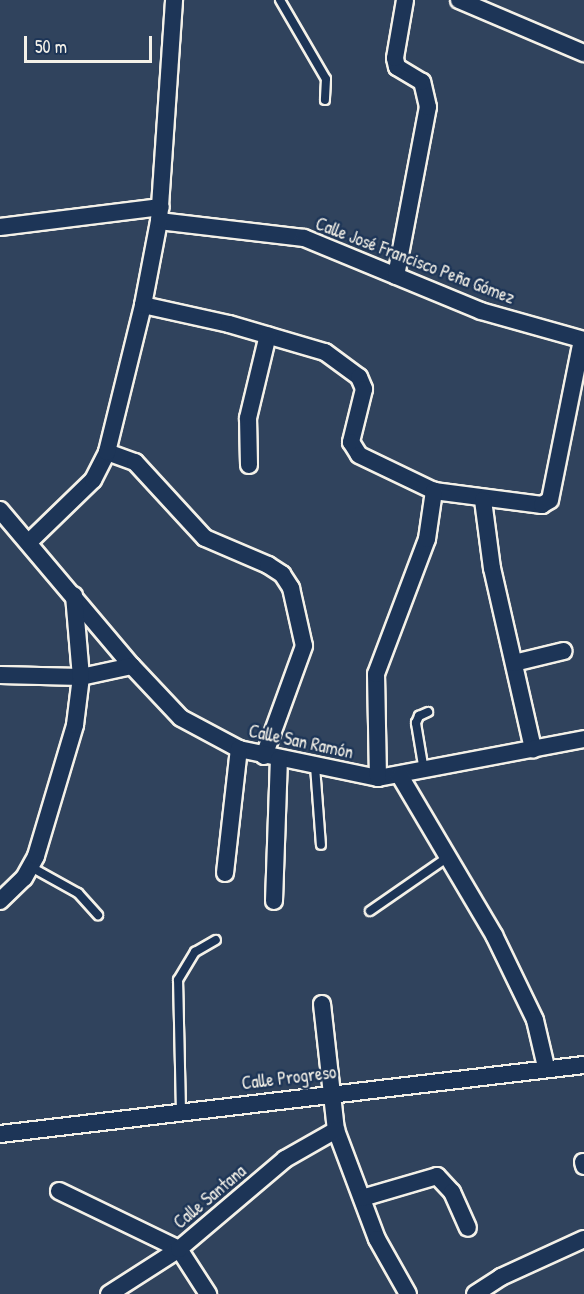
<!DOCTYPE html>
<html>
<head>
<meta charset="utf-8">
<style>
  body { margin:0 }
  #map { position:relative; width:584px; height:1294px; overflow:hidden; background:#30435d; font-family:"Patrick Hand",sans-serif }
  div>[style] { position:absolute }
  .roads { filter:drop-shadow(2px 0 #f4f1e8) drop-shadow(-2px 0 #f4f1e8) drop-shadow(0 2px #f4f1e8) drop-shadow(0 -2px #f4f1e8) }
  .service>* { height:8px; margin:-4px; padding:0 4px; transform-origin:4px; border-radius:4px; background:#1d3557 }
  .minor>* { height:16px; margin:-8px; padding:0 8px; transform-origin:8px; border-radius:8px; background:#1d3557 }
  span { translate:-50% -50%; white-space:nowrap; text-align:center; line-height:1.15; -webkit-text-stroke:5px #1d3557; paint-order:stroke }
  .street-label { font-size:18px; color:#f4f1e8 }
  .scale { position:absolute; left:24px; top:36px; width:128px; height:27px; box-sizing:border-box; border:3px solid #f4f1e8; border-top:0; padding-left:8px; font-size:18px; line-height:21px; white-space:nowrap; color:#f4f1e8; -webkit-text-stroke:4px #1d3557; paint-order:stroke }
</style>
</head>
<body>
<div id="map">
  <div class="roads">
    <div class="service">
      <div style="left:280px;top:0;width:91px;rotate:59.8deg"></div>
      <div style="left:326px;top:79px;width:21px;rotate:93deg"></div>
      <div style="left:315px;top:766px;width:79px;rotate:85.7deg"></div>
      <div style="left:424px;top:771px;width:49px;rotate:-99.5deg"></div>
      <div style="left:416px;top:723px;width:8px;rotate:-67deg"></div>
      <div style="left:419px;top:716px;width:10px;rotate:-24deg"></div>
      <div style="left:31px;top:867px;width:54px;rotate:29deg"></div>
      <div style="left:78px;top:893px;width:30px;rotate:48deg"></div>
      <div style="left:370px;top:911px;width:95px;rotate:-34.7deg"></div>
      <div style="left:181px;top:1111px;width:131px;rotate:-91.3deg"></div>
      <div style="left:178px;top:980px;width:33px;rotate:-59deg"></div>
      <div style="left:195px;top:952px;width:24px;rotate:-30deg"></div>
    </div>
    <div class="minor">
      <div style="left:459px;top:0;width:136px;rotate:23deg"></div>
      <div style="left:159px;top:221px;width:146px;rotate:6.7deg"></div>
      <div style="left:304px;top:238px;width:191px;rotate:22.4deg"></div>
      <div style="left:481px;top:311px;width:107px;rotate:15.7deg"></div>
      <div style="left:0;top:227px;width:162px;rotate:-7.1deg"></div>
      <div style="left:396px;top:276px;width:172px;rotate:-79.3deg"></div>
      <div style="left:428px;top:107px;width:26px;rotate:-103deg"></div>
      <div style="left:422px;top:82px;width:29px;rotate:-149deg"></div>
      <div style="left:397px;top:67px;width:9px;rotate:-103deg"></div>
      <div style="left:395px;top:58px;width:59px;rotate:-80.2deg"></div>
      <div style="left:143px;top:305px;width:88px;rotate:12.5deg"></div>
      <div style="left:229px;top:324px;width:100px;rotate:16.3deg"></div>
      <div style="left:325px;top:352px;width:42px;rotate:36.3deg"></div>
      <div style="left:359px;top:377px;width:13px;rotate:67deg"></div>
      <div style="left:364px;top:389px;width:55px;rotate:103.8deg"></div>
      <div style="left:351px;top:442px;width:15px;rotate:58deg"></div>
      <div style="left:359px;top:455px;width:83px;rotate:25.6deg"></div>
      <div style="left:434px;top:491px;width:109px;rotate:7.4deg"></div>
      <div style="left:542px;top:505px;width:9px;rotate:-32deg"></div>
      <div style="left:550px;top:500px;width:163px;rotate:-78.7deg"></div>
      <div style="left:107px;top:452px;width:30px;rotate:20deg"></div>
      <div style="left:135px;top:462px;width:103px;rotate:47.4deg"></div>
      <div style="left:205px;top:538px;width:69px;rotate:23.2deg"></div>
      <div style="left:268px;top:565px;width:17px;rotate:33deg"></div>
      <div style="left:282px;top:574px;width:17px;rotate:57deg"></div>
      <div style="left:291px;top:588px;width:59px;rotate:77.4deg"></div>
      <div style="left:304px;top:646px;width:117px;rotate:110deg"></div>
      <div style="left:249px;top:465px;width:47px;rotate:-91.2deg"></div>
      <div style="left:248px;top:418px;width:85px;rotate:-76.5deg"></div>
      <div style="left:483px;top:500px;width:69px;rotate:82.5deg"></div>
      <div style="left:492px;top:568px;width:186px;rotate:77.2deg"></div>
      <div style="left:0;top:510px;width:204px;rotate:49.8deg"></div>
      <div style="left:132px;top:666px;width:71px;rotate:46.7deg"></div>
      <div style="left:181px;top:718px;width:66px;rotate:28.1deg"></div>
      <div style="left:239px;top:749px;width:142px;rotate:11.8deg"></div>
      <div style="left:378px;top:778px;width:210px;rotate:-10.7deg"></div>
      <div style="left:29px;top:542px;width:89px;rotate:-44.1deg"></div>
      <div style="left:93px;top:480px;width:31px;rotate:-63deg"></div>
      <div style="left:107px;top:452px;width:151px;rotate:-76.2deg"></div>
      <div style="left:143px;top:305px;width:86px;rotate:-79.2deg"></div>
      <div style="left:159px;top:221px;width:222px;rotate:-86.1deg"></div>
      <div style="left:514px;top:663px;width:51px;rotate:-13.5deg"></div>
      <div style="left:0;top:675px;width:81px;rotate:1.4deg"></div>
      <div style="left:81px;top:677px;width:52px;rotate:-12.2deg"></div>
      <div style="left:400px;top:776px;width:185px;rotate:59.4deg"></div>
      <div style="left:494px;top:935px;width:94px;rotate:64.2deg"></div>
      <div style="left:535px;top:1020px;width:48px;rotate:76.8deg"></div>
      <div style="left:378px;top:778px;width:104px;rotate:-91.1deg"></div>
      <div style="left:376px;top:674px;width:144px;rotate:-69.3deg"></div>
      <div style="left:427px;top:539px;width:49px;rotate:-81.7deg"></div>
      <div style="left:225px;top:873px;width:125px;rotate:-83.6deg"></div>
      <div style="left:0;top:901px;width:33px;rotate:-44deg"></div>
      <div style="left:24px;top:878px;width:25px;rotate:-61deg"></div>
      <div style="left:36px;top:856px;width:137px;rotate:-73.4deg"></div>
      <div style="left:75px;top:725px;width:48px;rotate:-82.9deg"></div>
      <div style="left:81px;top:677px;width:82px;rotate:-94.9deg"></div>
      <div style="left:274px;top:901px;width:142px;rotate:-88deg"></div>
      <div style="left:322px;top:1004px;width:127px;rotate:83.7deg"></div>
      <div style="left:336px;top:1130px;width:116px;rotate:69.4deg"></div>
      <div style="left:377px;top:1239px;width:63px;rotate:60.6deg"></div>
      <div style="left:0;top:1134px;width:588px;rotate:-6.74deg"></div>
      <div style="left:583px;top:1162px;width:4px;rotate:76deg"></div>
      <div style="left:59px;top:1191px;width:133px;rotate:25.8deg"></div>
      <div style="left:179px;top:1249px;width:54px;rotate:57.2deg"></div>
      <div style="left:362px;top:1198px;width:78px;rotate:-16.3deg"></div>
      <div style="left:437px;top:1176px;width:22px;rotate:47deg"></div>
      <div style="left:452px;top:1192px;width:39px;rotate:66deg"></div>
      <div style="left:109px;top:1294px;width:83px;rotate:-32.7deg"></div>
      <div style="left:179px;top:1249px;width:139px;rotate:-40.3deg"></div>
      <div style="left:285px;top:1159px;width:59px;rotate:-29.6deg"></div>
      <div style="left:475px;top:1294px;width:31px;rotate:-33deg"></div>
      <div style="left:501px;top:1277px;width:91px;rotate:-24.6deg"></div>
    </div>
  </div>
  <div class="street-label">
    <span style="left:415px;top:261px;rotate:21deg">Calle José Francisco Peña Gómez</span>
    <span style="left:301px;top:742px;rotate:12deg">Calle San Ramón</span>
    <span style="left:289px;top:1078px;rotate:-7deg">Calle Progreso</span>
    <span style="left:210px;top:1197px;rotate:-40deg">Calle Santana</span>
  </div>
  <div class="scale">50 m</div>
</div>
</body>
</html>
